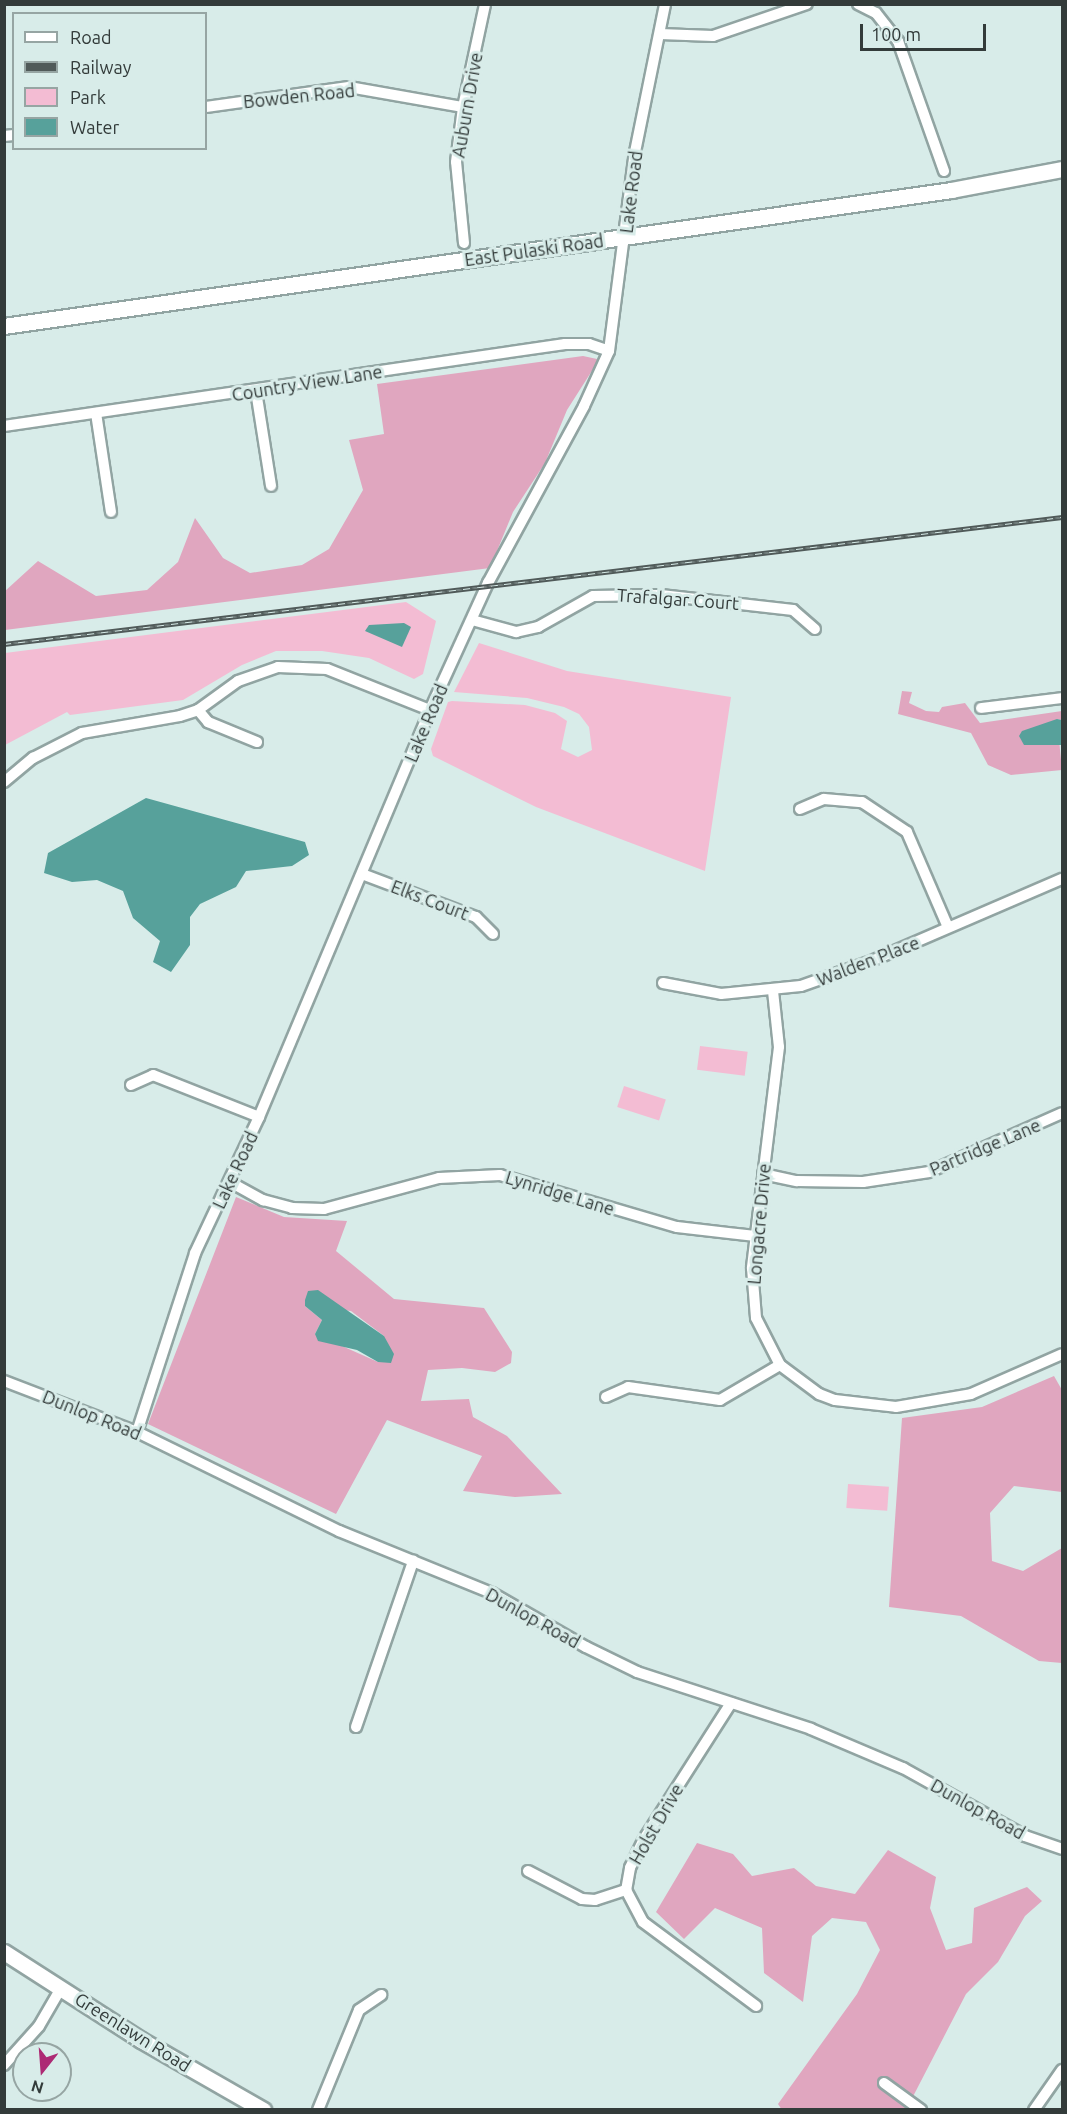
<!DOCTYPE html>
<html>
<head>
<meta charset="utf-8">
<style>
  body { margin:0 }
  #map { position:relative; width:1067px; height:2114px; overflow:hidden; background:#d8ece9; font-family:Ubuntu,sans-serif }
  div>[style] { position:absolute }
  .green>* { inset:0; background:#f3bcd3; transform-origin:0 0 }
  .forest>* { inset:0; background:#e0a6bf }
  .water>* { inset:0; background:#57a19b }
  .roads { filter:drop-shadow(2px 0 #91a4a2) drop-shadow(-2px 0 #91a4a2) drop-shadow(0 2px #91a4a2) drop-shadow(0 -2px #91a4a2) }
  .street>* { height:10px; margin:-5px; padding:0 5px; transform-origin:5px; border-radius:5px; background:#fff }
  .secondary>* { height:15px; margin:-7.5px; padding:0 7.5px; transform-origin:7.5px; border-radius:7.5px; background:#fff }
  .rail>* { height:4.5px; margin-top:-2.25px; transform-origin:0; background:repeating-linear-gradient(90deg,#d8ece9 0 7px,#505a59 0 14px); box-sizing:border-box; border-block:2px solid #505a59 }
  span { translate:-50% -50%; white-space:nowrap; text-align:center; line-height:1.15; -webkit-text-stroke:6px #d8ece9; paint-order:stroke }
  .street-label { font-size:18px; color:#333b3a }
  .frame { position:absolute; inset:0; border:6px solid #333b3a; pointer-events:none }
  .legend { position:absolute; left:12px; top:12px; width:195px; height:138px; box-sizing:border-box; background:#d8ece9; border:2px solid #96a5a3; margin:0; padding:8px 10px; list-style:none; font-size:18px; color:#333b3a }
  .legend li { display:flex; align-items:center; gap:12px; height:30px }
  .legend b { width:30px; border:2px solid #96a5a3 }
  .north { position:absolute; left:12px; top:2042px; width:60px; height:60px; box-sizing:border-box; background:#d8ece9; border:2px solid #96a5a3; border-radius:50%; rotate:197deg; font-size:16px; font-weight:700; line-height:24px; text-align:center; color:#333b3a }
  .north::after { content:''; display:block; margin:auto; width:21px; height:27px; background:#ad2a74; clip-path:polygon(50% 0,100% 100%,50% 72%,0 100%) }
  .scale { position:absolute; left:860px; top:24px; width:126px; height:27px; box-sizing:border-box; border:3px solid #333b3a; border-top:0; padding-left:8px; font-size:18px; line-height:21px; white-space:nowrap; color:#333b3a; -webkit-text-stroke:4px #d8ece9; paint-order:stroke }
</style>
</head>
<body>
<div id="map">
  <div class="green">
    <div style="clip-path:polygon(406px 602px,436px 621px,423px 674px,414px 679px,369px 658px,322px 651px,276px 651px,242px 665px,183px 700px,70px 715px,67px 712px,5px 745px,5px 653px)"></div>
    <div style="clip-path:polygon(479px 643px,567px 671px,731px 697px,705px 871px,536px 807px,433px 756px,431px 749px,448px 702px,452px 701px,525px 705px,555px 713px,567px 721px,561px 749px,578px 757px,592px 750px,589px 727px,579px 714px,564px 707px,527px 698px,454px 692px)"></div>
    <div style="left:700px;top:1046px;width:48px;height:24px;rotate:7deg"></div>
    <div style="left:624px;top:1086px;width:44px;height:22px;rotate:18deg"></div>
    <div style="left:848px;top:1484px;width:41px;height:24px;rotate:4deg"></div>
  </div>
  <div class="forest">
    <div style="clip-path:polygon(583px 356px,597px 359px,595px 366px,567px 410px,545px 463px,513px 512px,490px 568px,5px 630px,4px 592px,38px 561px,96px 596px,147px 590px,178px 562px,195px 518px,223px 558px,250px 573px,302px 565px,329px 549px,363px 490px,349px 440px,384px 434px,377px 384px)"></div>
    <div style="clip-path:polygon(902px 691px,912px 692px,909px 703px,926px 711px,939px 712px,942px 707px,965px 703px,980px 723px,1062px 711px,1062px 720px,1057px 719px,1062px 770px,1011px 775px,988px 765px,971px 733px,898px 714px)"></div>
    <div style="clip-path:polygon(evenodd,236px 1197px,284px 1217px,347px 1221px,336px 1251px,394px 1299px,484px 1308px,512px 1352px,511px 1363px,495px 1372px,462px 1368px,428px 1370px,421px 1401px,469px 1399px,473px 1417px,507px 1436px,562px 1494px,515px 1497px,463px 1491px,482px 1456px,387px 1420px,336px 1514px,148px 1424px,236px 1197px,305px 1306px,351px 1311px,384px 1336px,378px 1362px,315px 1334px,322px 1320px,305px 1306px)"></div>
    <div style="clip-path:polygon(1054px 1376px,1062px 1390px,1062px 1492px,1014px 1486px,990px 1513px,992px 1561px,1023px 1571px,1062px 1548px,1062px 1663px,1039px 1661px,961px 1616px,889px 1607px,902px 1418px,982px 1407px)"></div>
    <div style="clip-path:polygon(697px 1843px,733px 1854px,752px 1876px,794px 1868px,816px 1886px,855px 1894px,888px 1850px,936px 1877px,930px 1908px,946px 1950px,972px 1943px,974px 1908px,1027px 1887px,1042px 1901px,1025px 1916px,998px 1962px,966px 1994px,906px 2110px,782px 2110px,778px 2104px,857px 1994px,880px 1950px,866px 1922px,832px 1918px,812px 1936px,803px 2002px,764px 1973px,762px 1928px,715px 1908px,684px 1939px,656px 1912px)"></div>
  </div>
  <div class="water">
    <div style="clip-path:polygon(404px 623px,411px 627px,402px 647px,365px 631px,369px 625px)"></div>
    <div style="clip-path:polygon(1057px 719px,1062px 720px,1062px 745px,1024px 745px,1019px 736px,1022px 731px)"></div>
    <div style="clip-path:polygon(146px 798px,305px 842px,309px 855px,292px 866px,246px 871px,236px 887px,200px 904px,190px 917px,190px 945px,171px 972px,153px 962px,160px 941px,133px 918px,123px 891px,97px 880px,72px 882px,44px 873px,48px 853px)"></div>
    <div style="clip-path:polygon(318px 1290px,384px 1336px,394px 1354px,391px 1363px,378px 1362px,357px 1350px,318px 1341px,315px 1334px,322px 1320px,305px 1306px,305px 1300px,308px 1291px)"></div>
  </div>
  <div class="roads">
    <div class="street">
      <div style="left:858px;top:4px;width:20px;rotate:27deg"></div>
      <div style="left:876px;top:13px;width:36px;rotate:52deg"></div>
      <div style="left:898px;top:41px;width:138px;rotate:70.5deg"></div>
      <div style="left:660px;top:34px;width:53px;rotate:2.2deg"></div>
      <div style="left:713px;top:36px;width:99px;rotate:-18.8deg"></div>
      <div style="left:206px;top:107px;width:144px;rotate:-8deg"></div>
      <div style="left:349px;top:87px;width:116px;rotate:10deg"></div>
      <div style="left:4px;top:136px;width:10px;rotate:-6deg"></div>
      <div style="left:464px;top:243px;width:81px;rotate:-95.6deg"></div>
      <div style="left:456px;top:162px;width:55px;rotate:-82.7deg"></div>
      <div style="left:463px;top:107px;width:105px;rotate:-77.9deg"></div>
      <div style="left:256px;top:391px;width:96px;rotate:81deg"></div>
      <div style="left:96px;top:413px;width:100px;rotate:81.4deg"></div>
      <div style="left:4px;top:426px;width:567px;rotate:-8.32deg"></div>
      <div style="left:565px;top:344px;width:24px"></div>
      <div style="left:589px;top:344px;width:21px;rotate:19deg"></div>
      <div style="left:472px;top:620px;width:46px;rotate:15.3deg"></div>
      <div style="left:516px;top:632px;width:23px;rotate:-13deg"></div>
      <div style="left:538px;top:627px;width:63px;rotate:-29.4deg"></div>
      <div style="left:593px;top:596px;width:68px;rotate:-0.8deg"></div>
      <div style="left:661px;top:595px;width:133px;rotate:6.5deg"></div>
      <div style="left:793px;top:610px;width:29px;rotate:41deg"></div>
      <div style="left:981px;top:708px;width:82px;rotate:-7deg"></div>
      <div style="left:198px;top:710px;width:16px;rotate:50deg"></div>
      <div style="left:208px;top:722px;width:53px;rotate:22.2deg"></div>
      <div style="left:4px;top:782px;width:38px;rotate:-40deg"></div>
      <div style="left:33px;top:758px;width:55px;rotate:-27deg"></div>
      <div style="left:82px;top:733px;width:99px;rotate:-9.8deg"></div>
      <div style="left:180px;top:716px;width:19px;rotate:-18deg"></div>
      <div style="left:198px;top:710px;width:49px;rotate:-35.9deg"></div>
      <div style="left:238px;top:681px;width:42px;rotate:-19.3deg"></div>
      <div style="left:278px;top:667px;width:49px;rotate:2.3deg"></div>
      <div style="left:327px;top:669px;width:111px;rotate:21.7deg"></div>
      <div style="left:800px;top:809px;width:26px;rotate:-23deg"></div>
      <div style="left:824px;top:799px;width:38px;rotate:5deg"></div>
      <div style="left:862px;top:802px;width:54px;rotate:33.7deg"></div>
      <div style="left:907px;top:832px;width:103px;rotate:66.7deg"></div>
      <div style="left:362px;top:874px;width:122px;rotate:20.7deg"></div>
      <div style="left:476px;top:917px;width:24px;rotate:45deg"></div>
      <div style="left:663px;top:983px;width:59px;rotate:10.7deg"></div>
      <div style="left:721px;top:994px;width:80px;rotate:-5.7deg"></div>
      <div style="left:801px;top:986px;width:72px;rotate:-19.4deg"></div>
      <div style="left:869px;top:962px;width:210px;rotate:-23.3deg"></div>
      <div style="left:773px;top:991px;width:56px;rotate:83.9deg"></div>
      <div style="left:779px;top:1047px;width:223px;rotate:97deg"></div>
      <div style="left:752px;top:1268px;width:50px;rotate:85.4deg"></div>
      <div style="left:756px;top:1318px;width:53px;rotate:62.9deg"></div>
      <div style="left:780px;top:1365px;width:49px;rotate:36.6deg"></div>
      <div style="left:819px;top:1394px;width:17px;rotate:21deg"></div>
      <div style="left:835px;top:1400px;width:61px;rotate:6.5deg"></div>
      <div style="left:896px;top:1407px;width:76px;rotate:-9.8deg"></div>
      <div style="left:971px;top:1394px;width:99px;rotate:-23.7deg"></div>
      <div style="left:131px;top:1085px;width:24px;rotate:-24deg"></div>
      <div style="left:153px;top:1075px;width:114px;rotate:21.6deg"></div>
      <div style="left:763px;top:1174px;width:35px;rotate:12deg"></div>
      <div style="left:797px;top:1181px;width:66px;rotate:0.9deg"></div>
      <div style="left:863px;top:1182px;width:67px;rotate:-8.6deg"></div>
      <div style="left:929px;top:1172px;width:145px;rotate:-23.9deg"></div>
      <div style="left:230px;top:1182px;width:38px;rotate:29deg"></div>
      <div style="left:263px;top:1200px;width:30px;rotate:15deg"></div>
      <div style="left:292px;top:1208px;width:32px;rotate:2deg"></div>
      <div style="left:324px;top:1209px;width:119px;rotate:-15.1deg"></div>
      <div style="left:439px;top:1178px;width:61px;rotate:-2.8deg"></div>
      <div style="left:500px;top:1175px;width:184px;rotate:16.4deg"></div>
      <div style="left:677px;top:1227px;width:79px;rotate:6.6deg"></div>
      <div style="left:4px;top:1381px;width:142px;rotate:21deg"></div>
      <div style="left:137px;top:1432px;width:225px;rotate:26.1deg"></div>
      <div style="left:339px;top:1531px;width:165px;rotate:22.1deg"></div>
      <div style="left:492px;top:1593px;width:108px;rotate:29.9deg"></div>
      <div style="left:586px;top:1647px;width:57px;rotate:26.1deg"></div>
      <div style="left:637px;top:1672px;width:183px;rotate:18.1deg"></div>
      <div style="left:811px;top:1729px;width:100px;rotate:23deg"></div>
      <div style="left:903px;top:1768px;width:140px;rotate:29.1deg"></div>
      <div style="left:1025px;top:1836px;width:39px;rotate:19deg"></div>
      <div style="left:606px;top:1397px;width:24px;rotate:-24deg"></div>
      <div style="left:628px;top:1387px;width:93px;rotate:8deg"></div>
      <div style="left:720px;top:1400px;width:69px;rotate:-30.3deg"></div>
      <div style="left:137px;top:1432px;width:188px;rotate:-72deg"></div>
      <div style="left:195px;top:1253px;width:150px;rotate:-64.8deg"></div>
      <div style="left:259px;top:1117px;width:441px;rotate:-67.2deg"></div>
      <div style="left:430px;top:710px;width:140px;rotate:-65.5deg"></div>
      <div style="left:488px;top:583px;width:201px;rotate:-61.5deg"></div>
      <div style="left:584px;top:406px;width:60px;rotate:-65.6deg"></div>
      <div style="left:609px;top:351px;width:201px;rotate:-82.6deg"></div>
      <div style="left:635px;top:152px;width:151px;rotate:-78.5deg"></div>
      <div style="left:731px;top:1703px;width:161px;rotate:122.6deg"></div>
      <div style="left:644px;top:1839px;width:32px;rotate:116deg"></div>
      <div style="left:630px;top:1868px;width:22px;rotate:100deg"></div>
      <div style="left:626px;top:1890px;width:36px;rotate:62deg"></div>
      <div style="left:643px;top:1922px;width:141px;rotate:36.6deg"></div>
      <div style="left:356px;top:1727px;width:176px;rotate:-71deg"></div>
      <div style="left:528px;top:1871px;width:61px;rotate:27.4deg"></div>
      <div style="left:582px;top:1899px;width:13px;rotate:4deg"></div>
      <div style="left:595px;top:1900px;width:33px;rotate:-18deg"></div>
      <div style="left:4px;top:2065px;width:52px;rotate:-48.1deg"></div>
      <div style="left:39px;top:2026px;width:44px;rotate:-59.9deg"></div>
      <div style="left:884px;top:2083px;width:46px;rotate:36.1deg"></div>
      <div style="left:318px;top:2110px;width:108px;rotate:-67.7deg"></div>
      <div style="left:359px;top:2010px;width:27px;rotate:-34deg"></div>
      <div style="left:1034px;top:2110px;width:49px;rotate:-55deg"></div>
    </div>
    <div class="secondary">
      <div style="left:4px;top:326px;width:957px;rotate:-8.17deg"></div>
      <div style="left:951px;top:190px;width:113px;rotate:-10.7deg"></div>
      <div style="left:4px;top:1952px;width:163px;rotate:32.7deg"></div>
      <div style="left:141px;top:2040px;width:141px;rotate:29.8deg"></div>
    </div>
  </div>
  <div class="rail">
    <div style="left:4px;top:644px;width:1066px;rotate:-6.84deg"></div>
  </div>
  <div class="street-label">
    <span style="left:299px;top:96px;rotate:-6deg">Bowden Road</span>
    <span style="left:467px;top:105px;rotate:-80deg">Auburn Drive</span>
    <span style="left:631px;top:192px;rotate:-83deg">Lake Road</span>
    <span style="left:534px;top:250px;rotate:-8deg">East Pulaski Road</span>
    <span style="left:307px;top:383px;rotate:-9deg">Country View Lane</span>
    <span style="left:678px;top:599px;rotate:4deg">Trafalgar Court</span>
    <span style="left:426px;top:723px;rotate:-67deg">Lake Road</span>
    <span style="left:430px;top:900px;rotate:21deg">Elks Court</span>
    <span style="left:868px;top:961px;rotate:-21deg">Walden Place</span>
    <span style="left:985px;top:1147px;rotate:-23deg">Partridge Lane</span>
    <span style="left:235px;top:1170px;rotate:-65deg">Lake Road</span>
    <span style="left:560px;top:1193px;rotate:17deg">Lynridge Lane</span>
    <span style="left:759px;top:1224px;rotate:-85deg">Longacre Drive</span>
    <span style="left:92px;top:1415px;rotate:22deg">Dunlop Road</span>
    <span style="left:533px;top:1618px;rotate:29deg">Dunlop Road</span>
    <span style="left:978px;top:1809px;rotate:29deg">Dunlop Road</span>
    <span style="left:656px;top:1824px;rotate:-60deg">Holst Drive</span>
    <span style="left:133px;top:2032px;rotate:32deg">Greenlawn Road</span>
  </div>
  <div class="frame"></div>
  <ul class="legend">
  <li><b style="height:8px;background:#fff"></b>Road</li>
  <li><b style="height:8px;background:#505a59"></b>Railway</li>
  <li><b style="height:16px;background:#f3bcd3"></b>Park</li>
  <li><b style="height:16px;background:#57a19b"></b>Water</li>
  </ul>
  <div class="north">N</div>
  <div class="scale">100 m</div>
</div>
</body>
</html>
